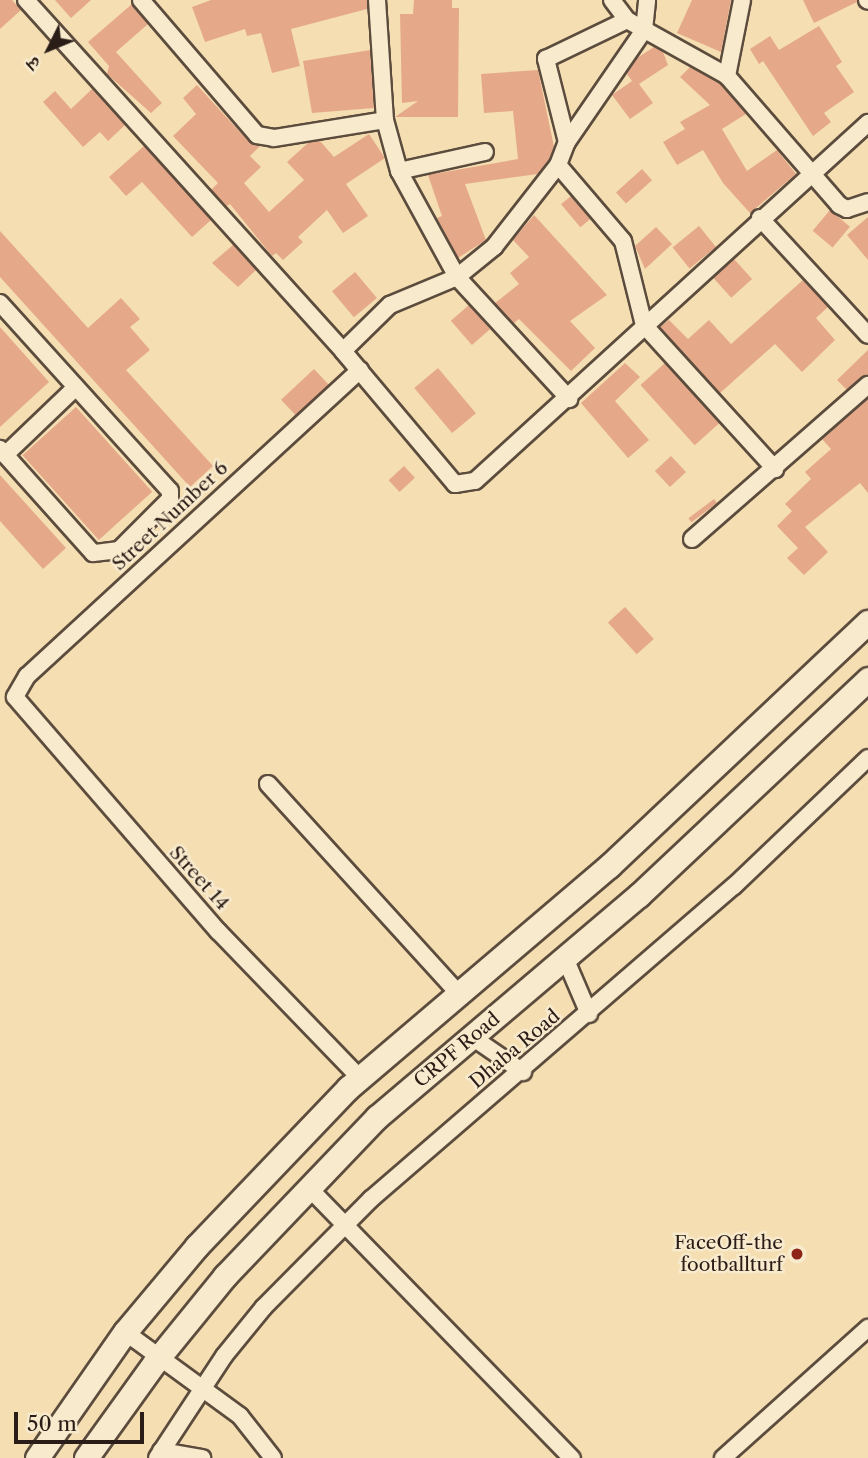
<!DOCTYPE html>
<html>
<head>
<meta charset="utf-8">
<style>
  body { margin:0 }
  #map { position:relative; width:868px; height:1458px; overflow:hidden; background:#f4deb2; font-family:"Libre Caslon Text","Noto Serif Devanagari",serif }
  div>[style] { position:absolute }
  .building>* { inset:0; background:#e5a98a; transform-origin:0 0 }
  .roads { filter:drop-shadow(2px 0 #5c4c3d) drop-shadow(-2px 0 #5c4c3d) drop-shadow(0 2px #5c4c3d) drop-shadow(0 -2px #5c4c3d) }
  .street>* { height:16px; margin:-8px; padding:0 8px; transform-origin:8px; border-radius:8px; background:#f8eacd }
  .secondary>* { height:23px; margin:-11.5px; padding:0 11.5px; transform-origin:11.5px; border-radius:11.5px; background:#f8eacd }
  .dots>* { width:19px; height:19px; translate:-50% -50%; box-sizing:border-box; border:4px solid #f8eacd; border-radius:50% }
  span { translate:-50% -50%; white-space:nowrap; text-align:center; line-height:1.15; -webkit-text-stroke:5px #f8eacd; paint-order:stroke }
  .street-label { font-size:19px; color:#2a1c16 }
  .poi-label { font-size:19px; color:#2a1c16 }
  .right { translate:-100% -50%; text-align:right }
  .north { position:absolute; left:14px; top:14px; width:70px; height:70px; -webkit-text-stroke:5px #f8eacd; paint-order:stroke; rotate:227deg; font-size:19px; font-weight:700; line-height:28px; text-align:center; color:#2a1c16 }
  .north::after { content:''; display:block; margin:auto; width:24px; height:32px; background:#2a1c16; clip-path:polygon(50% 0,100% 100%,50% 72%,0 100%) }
  .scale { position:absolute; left:14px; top:1412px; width:130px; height:32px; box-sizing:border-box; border:4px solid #2a1c16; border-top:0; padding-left:9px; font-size:21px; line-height:24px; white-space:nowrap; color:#2a1c16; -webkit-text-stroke:5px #f8eacd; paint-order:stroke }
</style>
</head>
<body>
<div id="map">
  <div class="building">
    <div style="clip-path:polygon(0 0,12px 0,21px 10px,0 29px)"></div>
    <div style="clip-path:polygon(55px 0,91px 0,71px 18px)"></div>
    <div style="clip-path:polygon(211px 0,367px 0,367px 9px,291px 29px,300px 66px,272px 73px,261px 33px,247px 36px,245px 29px,205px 42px,192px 7px)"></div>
    <div style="clip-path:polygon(414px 0,452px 0,452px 8px,459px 8px,458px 117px,395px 117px,418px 101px,402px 103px,400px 14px,413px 14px)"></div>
    <div style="clip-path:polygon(692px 0,731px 0,721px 52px,677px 33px)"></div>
    <div style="clip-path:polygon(803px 0,857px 0,857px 2px,814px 23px)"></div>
    <div style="clip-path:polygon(132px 4px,148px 24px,116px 52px,162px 103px,151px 113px,107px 74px,109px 66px,88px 42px)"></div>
    <div style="clip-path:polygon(819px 26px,842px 62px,836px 66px,854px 92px,824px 113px,831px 122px,813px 136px,763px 61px,759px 64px,750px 49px,770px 36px,779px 50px)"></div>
    <div style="clip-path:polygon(654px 47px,663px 52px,668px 65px,639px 84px,653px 103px,630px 119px,612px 95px,632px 81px,627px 74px,637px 58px)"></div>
    <div style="clip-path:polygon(370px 50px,374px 108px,312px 113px,303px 61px)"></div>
    <div style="clip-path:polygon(690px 67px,720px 84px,746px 114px,722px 129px,747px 171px,777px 150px,796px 174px,750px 213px,723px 183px,703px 150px,677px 165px,663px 142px,685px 129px,680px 122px,710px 105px,680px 77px)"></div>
    <div style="clip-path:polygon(538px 70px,554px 147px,549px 160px,538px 174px,465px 184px,486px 240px,458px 258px,437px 218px,442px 216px,428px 175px,518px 159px,513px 111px,484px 113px,481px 74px)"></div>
    <div style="clip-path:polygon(197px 85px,249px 142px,260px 146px,250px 156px,261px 167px,244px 183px,269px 212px,304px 180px,287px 162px,308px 143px,320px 141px,334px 157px,369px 134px,385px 158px,346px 184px,368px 216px,343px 233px,327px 210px,298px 237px,303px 242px,283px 260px,276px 253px,272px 256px,230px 204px,227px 206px,211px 190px,218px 183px,173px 136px,196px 114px,183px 98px)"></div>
    <div style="clip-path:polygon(92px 89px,125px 125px,108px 141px,100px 132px,83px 147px,43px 102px,55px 91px,71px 109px)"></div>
    <div style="clip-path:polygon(144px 146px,211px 220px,192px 237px,142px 182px,126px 196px,109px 177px)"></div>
    <div style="left:642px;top:169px;width:15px;height:35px;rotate:48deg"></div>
    <div style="left:571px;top:196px;width:30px;height:13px;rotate:50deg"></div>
    <div style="left:830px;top:210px;width:26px;height:27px;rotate:40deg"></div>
    <div style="clip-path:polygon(534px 215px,607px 295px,570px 321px,595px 348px,571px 371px,519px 319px,514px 323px,495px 303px,519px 284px,510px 273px,529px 257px,513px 240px)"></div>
    <div style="clip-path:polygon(868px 217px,868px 260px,847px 235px)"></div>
    <div style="left:699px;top:226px;width:27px;height:34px;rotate:51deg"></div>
    <div style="clip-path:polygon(656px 227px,672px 244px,645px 269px,635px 246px)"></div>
    <div style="clip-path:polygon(0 231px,88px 328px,121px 298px,140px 319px,130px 327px,150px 350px,126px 370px,213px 466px,190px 487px,0 277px)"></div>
    <div style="clip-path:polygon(233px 245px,256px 270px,238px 287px,212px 263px)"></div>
    <div style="left:734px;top:259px;width:27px;height:28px;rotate:48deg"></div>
    <div style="left:355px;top:272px;width:34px;height:30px;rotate:50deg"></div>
    <div style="clip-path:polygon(803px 280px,828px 307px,816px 318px,835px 340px,802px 372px,775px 344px,720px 393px,660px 327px,669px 320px,688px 339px,709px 320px,731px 344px)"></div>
    <div style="left:469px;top:305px;width:32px;height:24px;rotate:49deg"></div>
    <div style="clip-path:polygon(0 327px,49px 382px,0 427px)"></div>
    <div style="clip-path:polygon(868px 350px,868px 375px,847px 390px,837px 380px)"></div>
    <div style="clip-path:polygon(625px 363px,640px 377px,615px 401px,649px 440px,628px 458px,581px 403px)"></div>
    <div style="left:665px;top:363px;width:81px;height:33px;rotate:48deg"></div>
    <div style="left:438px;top:368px;width:59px;height:31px;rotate:50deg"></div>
    <div style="left:314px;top:369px;width:22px;height:45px;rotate:47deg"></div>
    <div style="clip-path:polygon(868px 399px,868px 493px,860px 483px,805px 527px,828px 552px,804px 575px,787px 558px,798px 548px,777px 526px,792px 511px,785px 504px,811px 479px,805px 472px,831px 449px,822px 439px)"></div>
    <div style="left:76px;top:407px;width:114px;height:72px;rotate:48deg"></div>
    <div style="left:671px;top:456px;width:22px;height:22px;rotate:47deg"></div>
    <div style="left:404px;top:466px;width:16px;height:21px;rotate:47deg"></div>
    <div style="clip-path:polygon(0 475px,66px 548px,43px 569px,0 521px)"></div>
    <div style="left:714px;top:499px;width:5px;height:32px;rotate:53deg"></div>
    <div style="left:625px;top:607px;width:43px;height:23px;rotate:48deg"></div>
  </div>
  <div class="roads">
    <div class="street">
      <div style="left:26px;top:0;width:473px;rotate:47.9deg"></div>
      <div style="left:343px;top:351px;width:174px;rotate:49.9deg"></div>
      <div style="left:455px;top:484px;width:20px;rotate:-9deg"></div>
      <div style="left:475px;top:481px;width:532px;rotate:-42.33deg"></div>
      <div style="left:141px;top:0;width:178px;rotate:49.3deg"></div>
      <div style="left:257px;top:135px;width:17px;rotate:10deg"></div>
      <div style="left:274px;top:138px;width:112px;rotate:-9.2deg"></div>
      <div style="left:377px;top:0;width:120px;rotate:86.2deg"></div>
      <div style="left:385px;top:120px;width:53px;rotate:74.6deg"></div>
      <div style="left:399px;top:171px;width:121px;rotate:61.3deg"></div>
      <div style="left:457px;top:277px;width:166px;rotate:47.4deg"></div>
      <div style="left:612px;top:0;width:25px;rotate:53deg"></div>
      <div style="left:867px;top:0;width:1px;rotate:45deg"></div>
      <div style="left:727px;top:76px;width:77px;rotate:-78.8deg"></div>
      <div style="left:567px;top:142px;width:86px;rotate:-104.2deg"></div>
      <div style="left:546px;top:59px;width:90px;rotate:-25.7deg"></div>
      <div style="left:627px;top:20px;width:115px;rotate:29.2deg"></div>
      <div style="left:727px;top:76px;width:171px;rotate:49deg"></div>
      <div style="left:839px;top:205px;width:9px;rotate:27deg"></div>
      <div style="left:847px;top:209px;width:22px;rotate:-18deg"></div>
      <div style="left:558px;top:165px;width:100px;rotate:49.5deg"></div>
      <div style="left:623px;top:241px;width:87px;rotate:76deg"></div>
      <div style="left:644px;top:325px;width:195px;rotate:47.7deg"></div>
      <div style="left:399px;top:171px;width:88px;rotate:-12.5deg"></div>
      <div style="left:760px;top:218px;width:159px;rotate:47.3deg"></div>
      <div style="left:0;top:303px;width:253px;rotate:47.9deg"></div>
      <div style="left:170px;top:491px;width:8px;rotate:90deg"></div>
      <div style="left:170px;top:499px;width:72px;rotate:135deg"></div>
      <div style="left:119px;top:550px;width:26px;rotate:173deg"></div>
      <div style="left:93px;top:553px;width:140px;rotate:-131.8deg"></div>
      <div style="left:343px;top:351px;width:66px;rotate:-44.4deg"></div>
      <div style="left:390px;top:305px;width:73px;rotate:-22.7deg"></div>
      <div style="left:457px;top:277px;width:48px;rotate:-39deg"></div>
      <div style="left:494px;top:247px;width:104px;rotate:-52deg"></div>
      <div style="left:558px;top:165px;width:25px;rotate:-69deg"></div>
      <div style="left:567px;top:142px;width:136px;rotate:-55.5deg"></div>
      <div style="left:644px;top:30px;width:30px;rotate:-84deg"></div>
      <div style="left:360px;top:370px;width:452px;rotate:137.4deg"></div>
      <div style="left:27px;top:676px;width:24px;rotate:120deg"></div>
      <div style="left:15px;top:697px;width:310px;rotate:49.1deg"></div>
      <div style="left:218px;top:931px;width:204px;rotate:46deg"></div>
      <div style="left:5px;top:455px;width:98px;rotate:-43.8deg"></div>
      <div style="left:692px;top:539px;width:234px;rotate:-41.2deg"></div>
      <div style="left:268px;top:784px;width:284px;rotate:47.7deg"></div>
      <div style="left:565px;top:958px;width:61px;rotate:66.8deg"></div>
      <div style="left:472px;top:1037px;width:62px;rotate:34.5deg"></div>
      <div style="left:309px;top:1188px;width:377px;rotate:45.8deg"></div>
      <div style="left:125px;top:1332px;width:142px;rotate:36.1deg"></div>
      <div style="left:240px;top:1416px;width:53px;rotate:51.8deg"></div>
      <div style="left:161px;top:1451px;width:42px;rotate:9.7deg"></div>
      <div style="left:157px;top:1458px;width:122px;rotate:-56.7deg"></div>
      <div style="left:224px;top:1356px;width:63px;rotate:-50.8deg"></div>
      <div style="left:264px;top:1307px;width:152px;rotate:-45.3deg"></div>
      <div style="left:371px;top:1199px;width:479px;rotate:-40.8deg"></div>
      <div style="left:734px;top:886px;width:185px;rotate:-43.7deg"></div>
      <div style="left:723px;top:1458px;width:195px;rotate:-41.9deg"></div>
    </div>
    <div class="secondary">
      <div style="left:37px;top:1458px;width:154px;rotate:-55.1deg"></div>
      <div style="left:125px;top:1332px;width:112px;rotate:-50.1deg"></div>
      <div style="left:197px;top:1246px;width:219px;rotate:-46.3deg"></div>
      <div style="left:348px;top:1088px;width:343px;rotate:-40.4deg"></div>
      <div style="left:609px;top:866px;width:356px;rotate:-43.3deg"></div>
      <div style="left:86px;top:1458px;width:118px;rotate:-54.3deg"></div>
      <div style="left:155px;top:1362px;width:111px;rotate:-50.9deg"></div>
      <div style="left:225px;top:1276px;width:220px;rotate:-46.3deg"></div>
      <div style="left:377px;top:1117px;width:343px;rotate:-40.3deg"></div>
      <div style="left:639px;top:895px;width:315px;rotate:-43.3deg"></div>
    </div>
  </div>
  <div class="dots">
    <div style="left:797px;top:1254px;background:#8f2418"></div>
  </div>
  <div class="street-label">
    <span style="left:170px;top:516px;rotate:-43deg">Street Number 6</span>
    <span style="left:199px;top:878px;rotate:48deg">Street 14</span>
    <span style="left:515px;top:1049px;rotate:-40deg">Dhaba Road</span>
    <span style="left:457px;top:1050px;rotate:-40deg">CRPF Road</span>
  </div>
  <div class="poi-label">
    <span class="right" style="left:783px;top:1254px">FaceOff-the<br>footballturf</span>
  </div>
  <div class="north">उ</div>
  <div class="scale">50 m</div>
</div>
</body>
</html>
